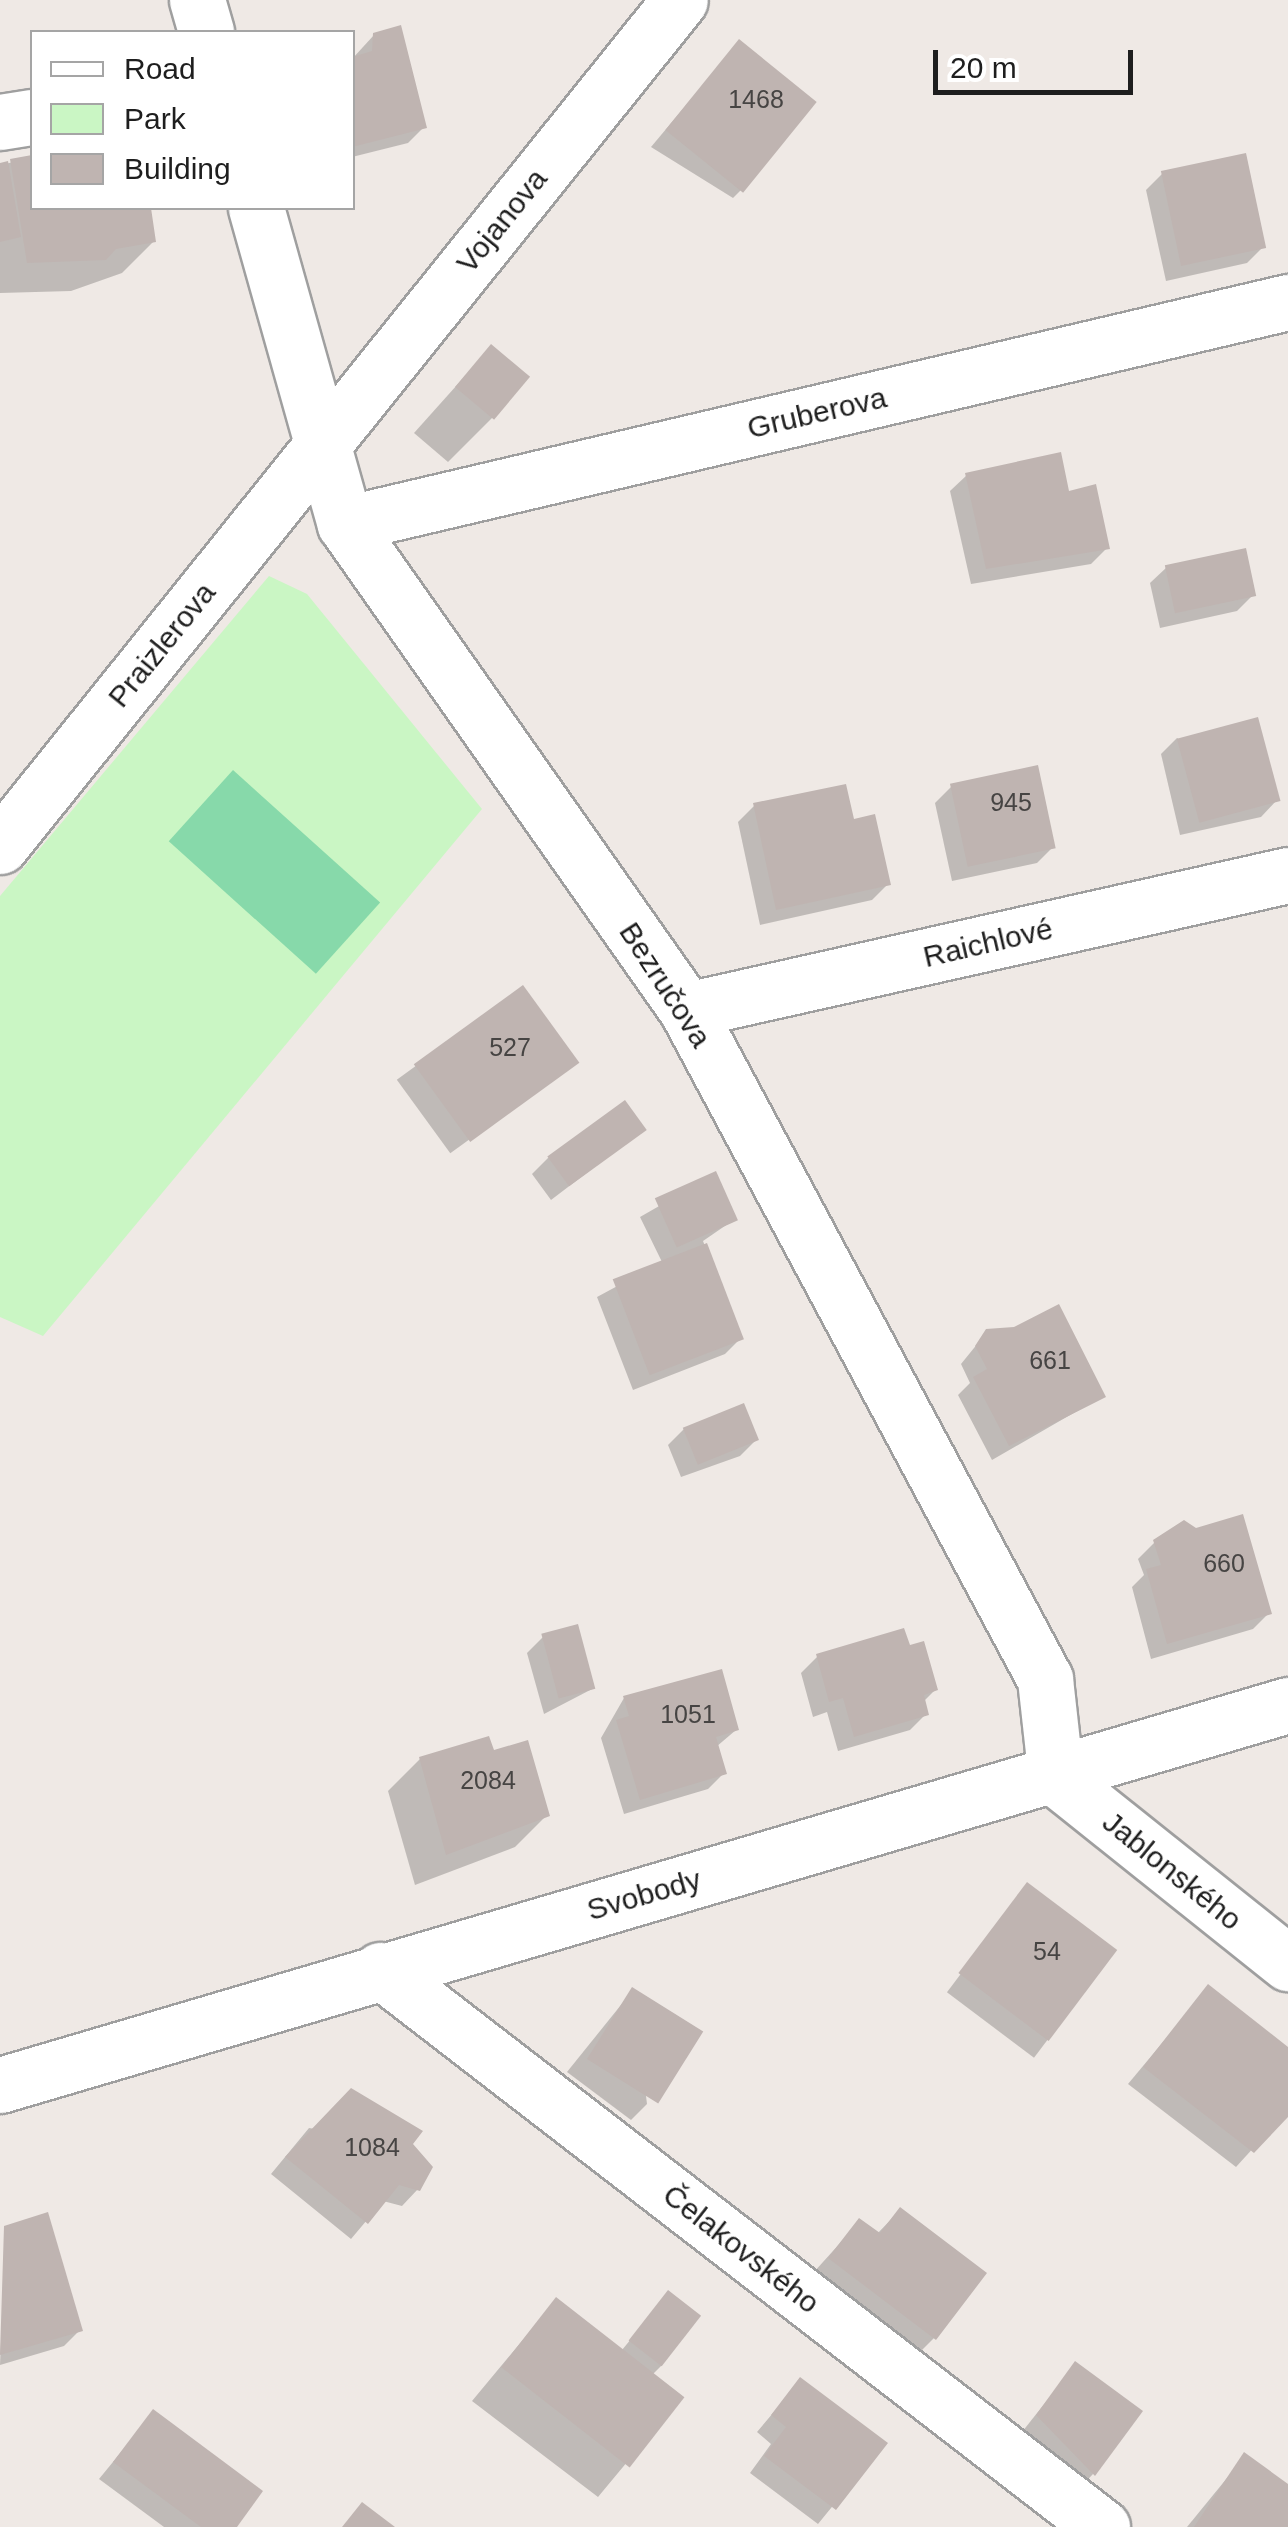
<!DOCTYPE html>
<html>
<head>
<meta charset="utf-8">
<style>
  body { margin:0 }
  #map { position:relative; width:1288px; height:2527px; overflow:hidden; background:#efe9e5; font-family:Helvetica,sans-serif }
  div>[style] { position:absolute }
  .park>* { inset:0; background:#caf6c4 }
  .pitch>* { inset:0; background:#87d9aa; transform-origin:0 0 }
  .shadow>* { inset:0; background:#0003; transform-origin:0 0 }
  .building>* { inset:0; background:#bfb4b1; transform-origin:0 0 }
  .roads { filter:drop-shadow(2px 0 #9f9f9f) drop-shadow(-2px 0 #9f9f9f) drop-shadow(0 2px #9f9f9f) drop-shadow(0 -2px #9f9f9f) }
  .minor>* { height:55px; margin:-27.5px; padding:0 27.5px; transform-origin:27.5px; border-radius:27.5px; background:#fff }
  span { translate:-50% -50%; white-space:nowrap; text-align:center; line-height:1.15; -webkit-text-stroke:8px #fff; paint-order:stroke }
  .number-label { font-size:25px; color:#464443 }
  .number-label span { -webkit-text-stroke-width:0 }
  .street-label { font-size:30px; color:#1e1e1e }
  .legend { position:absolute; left:30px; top:30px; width:325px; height:180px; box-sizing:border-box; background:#fff; border:2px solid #a5a5a5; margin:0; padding:12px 18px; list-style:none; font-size:30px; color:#1e1e1e }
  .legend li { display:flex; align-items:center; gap:20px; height:50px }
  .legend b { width:50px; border:2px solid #a5a5a5 }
  .scale { position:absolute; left:933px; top:50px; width:200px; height:45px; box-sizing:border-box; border:5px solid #1e1e1e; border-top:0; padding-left:12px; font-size:30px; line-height:35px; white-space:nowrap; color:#1e1e1e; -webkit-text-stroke:8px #fff; paint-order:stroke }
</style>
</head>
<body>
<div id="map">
  <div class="park">
    <div style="clip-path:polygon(269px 576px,307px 594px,482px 809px,43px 1336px,0 1317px,0 896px)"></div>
  </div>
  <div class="pitch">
    <div style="left:233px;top:770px;width:198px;height:96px;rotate:42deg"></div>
  </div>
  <div class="shadow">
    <div style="clip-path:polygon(374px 35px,424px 127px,408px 143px,352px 157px,352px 59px)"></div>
    <div style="clip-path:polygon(739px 42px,749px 182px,733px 198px,651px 147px)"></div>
    <div style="clip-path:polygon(32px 158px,32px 208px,148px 208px,154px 241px,122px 273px,71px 291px,0 293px,0 165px)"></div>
    <div style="clip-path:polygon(1162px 174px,1263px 247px,1247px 263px,1166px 281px,1146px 190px)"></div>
    <div style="clip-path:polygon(491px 347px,492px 418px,448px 462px,414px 433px)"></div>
    <div style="clip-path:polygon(967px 475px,1067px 494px,1107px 548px,1091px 564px,971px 584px,950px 491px)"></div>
    <div style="clip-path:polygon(1167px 567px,1253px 595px,1237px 611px,1160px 628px,1150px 583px)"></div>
    <div style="clip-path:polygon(1177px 738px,1277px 800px,1261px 817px,1180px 835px,1161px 754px)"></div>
    <div style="clip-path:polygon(951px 787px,1053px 847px,1037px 863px,952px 881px,935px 803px)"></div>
    <div style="clip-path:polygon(754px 806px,853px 821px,888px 884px,872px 900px,760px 925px,738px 822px)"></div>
    <div style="left:523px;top:988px;width:91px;height:156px;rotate:54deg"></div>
    <div style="clip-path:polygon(643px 1130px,551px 1200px,532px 1174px,548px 1158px)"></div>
    <div style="clip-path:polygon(715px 1174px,735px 1219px,703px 1241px,741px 1338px,725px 1354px,633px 1390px,597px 1297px,662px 1262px,640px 1217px)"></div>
    <div style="clip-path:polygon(987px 1332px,1103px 1396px,992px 1460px,958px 1395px,970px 1383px,961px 1364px)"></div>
    <div style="clip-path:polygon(684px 1429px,756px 1440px,740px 1456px,681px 1477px,668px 1445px)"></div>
    <div style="clip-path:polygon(1196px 1531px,1269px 1613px,1253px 1629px,1151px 1659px,1132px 1587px,1144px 1575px,1138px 1559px,1155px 1542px)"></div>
    <div style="clip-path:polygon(543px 1637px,594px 1688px,544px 1714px,527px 1653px)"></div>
    <div style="clip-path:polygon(908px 1648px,935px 1690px,923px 1702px,926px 1714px,910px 1730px,838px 1751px,827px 1712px,813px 1717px,801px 1673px,817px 1657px)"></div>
    <div style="clip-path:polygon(624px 1698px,736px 1730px,716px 1747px,724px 1773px,708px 1789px,624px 1814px,601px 1738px)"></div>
    <div style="clip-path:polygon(420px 1759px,547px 1815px,515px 1847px,415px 1885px,388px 1791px)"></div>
    <div style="left:1027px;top:1886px;width:109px;height:133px;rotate:37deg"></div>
    <div style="clip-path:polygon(1208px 1988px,1288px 2051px,1288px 2110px,1236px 2167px,1128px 2084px)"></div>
    <div style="clip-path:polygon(633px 1990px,647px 2104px,631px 2120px,567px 2072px)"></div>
    <div style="clip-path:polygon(309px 2128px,410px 2144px,418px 2189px,402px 2206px,383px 2201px,351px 2239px,271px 2174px)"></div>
    <div style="clip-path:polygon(900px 2210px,934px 2338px,890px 2382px,786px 2303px,860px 2221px,877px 2234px)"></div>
    <div style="clip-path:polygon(6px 2228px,80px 2330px,64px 2346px,0 2365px)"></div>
    <div style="clip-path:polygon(668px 2294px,662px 2365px,653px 2374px,682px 2396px,598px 2497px,472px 2401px,556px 2300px,622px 2350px)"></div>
    <div style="clip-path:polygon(1076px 2364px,1093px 2474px,1078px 2490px,1022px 2432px)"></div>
    <div style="clip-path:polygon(800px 2381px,884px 2443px,818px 2524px,750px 2473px,771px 2444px,757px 2432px)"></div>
    <div style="clip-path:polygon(154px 2412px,234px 2527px,164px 2527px,99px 2479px)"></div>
    <div style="clip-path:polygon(1245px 2456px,1288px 2487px,1288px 2527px,1187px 2527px)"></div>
  </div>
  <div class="building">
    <div style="clip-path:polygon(401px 25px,427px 128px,352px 147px,352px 57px,372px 51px,373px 33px)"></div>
    <div style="left:739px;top:39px;width:100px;height:117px;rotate:39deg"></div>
    <div style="left:1246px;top:153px;width:97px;height:87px;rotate:78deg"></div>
    <div style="clip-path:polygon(32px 155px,32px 208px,151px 208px,156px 242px,116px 249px,106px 260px,27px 263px,10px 159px)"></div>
    <div style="clip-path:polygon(8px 161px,21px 237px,0 242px,0 163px)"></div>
    <div style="left:491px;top:344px;width:51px;height:56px;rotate:40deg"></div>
    <div style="clip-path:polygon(1061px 452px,1069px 491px,1096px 484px,1110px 549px,986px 569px,965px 473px)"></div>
    <div style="left:1246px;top:548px;width:49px;height:83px;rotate:78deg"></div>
    <div style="left:1258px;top:717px;width:87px;height:84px;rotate:75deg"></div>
    <div style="left:1038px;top:765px;width:85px;height:90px;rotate:78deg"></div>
    <div style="clip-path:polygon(846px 784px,854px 819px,875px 814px,891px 885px,776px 910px,753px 803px)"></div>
    <div style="left:523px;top:985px;width:96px;height:135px;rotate:54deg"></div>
    <div style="left:625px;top:1100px;width:37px;height:96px;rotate:54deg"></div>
    <div style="left:716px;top:1171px;width:54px;height:67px;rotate:66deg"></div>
    <div style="left:707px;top:1243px;width:103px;height:101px;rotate:69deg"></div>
    <div style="clip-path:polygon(1059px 1304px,1106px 1397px,1009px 1446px,973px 1377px,987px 1369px,975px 1346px,986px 1329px,1014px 1327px)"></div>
    <div style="left:744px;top:1403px;width:40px;height:66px;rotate:68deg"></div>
    <div style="clip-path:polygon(1243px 1514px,1272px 1614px,1167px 1644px,1146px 1569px,1161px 1565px,1153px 1540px,1184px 1520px,1196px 1528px)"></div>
    <div style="left:578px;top:1624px;width:67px;height:38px;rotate:75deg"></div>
    <div style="clip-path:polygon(904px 1628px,910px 1645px,924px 1641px,938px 1690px,924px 1695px,929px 1715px,854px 1737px,843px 1698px,829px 1702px,816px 1654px)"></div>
    <div style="clip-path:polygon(722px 1669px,739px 1730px,716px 1737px,727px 1774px,640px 1800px,616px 1720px,629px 1716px,623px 1696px)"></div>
    <div style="clip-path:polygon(489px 1736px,494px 1750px,528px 1740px,550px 1816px,446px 1855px,419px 1757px)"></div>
    <div style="left:1027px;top:1882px;width:113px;height:114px;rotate:37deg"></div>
    <div style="clip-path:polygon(1208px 1984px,1288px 2047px,1288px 2117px,1254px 2153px,1143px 2067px)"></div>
    <div style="left:632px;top:1987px;width:84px;height:85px;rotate:32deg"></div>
    <div style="clip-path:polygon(351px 2088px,423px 2131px,413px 2144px,433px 2167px,420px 2191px,399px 2185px,368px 2224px,285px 2157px)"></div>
    <div style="clip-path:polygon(900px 2207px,987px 2273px,936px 2340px,828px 2258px,859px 2218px,880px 2233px)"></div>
    <div style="clip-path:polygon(48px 2212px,83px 2331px,0 2355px,4px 2226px)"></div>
    <div style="left:668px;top:2290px;width:42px;height:64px;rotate:38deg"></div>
    <div style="left:556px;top:2297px;width:163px;height:89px;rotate:38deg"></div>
    <div style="clip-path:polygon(1075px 2361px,1143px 2411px,1095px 2476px,1036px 2415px)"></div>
    <div style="clip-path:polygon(800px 2377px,888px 2443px,836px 2510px,764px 2456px,786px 2427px,771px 2415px)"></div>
    <div style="clip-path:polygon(153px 2409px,263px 2491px,237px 2527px,201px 2527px,113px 2462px)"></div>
    <div style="clip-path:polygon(1244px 2452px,1288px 2484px,1288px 2527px,1194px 2527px)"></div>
    <div style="clip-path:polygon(362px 2502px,395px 2527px,342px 2527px)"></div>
  </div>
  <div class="roads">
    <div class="minor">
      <div style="left:197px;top:0;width:33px;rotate:74deg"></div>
      <div style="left:0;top:122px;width:32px;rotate:-9deg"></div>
      <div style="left:256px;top:208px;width:328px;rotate:74.3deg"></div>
      <div style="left:345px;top:524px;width:594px;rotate:54.87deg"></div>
      <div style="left:687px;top:1010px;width:759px;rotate:61.85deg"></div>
      <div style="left:1045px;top:1679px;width:100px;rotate:83.7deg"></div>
      <div style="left:1056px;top:1778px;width:297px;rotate:38.6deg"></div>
      <div style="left:345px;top:524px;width:969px;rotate:-13.25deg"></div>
      <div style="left:0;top:846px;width:1085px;rotate:-51.21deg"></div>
      <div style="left:687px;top:1010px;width:616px;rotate:-12.66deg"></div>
      <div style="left:380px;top:1970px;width:912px;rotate:37.65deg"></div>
      <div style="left:0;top:2085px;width:1343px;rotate:-16.44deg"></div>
    </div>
  </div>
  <div class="number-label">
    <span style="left:756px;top:99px">1468</span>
    <span style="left:1011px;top:802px">945</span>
    <span style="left:510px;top:1047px">527</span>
    <span style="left:1050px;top:1360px">661</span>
    <span style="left:1224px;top:1563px">660</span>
    <span style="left:688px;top:1714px">1051</span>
    <span style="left:488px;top:1780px">2084</span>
    <span style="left:1047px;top:1951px">54</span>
    <span style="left:372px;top:2147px">1084</span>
  </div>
  <div class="street-label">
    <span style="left:502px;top:221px;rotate:-51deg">Vojanova</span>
    <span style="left:817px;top:413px;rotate:-13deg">Gruberova</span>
    <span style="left:162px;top:645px;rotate:-51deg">Praizlerova</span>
    <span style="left:988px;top:943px;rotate:-13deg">Raichlové</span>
    <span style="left:665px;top:985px;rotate:57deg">Bezručova</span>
    <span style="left:1172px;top:1871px;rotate:39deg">Jablonského</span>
    <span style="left:644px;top:1895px;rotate:-16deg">Svobody</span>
    <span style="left:741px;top:2249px;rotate:38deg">Čelakovského</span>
  </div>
  <ul class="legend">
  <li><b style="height:12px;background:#fff"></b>Road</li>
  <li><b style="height:28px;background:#caf6c4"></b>Park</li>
  <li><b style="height:28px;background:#bfb4b1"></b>Building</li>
  </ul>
  <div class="scale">20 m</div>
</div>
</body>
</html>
